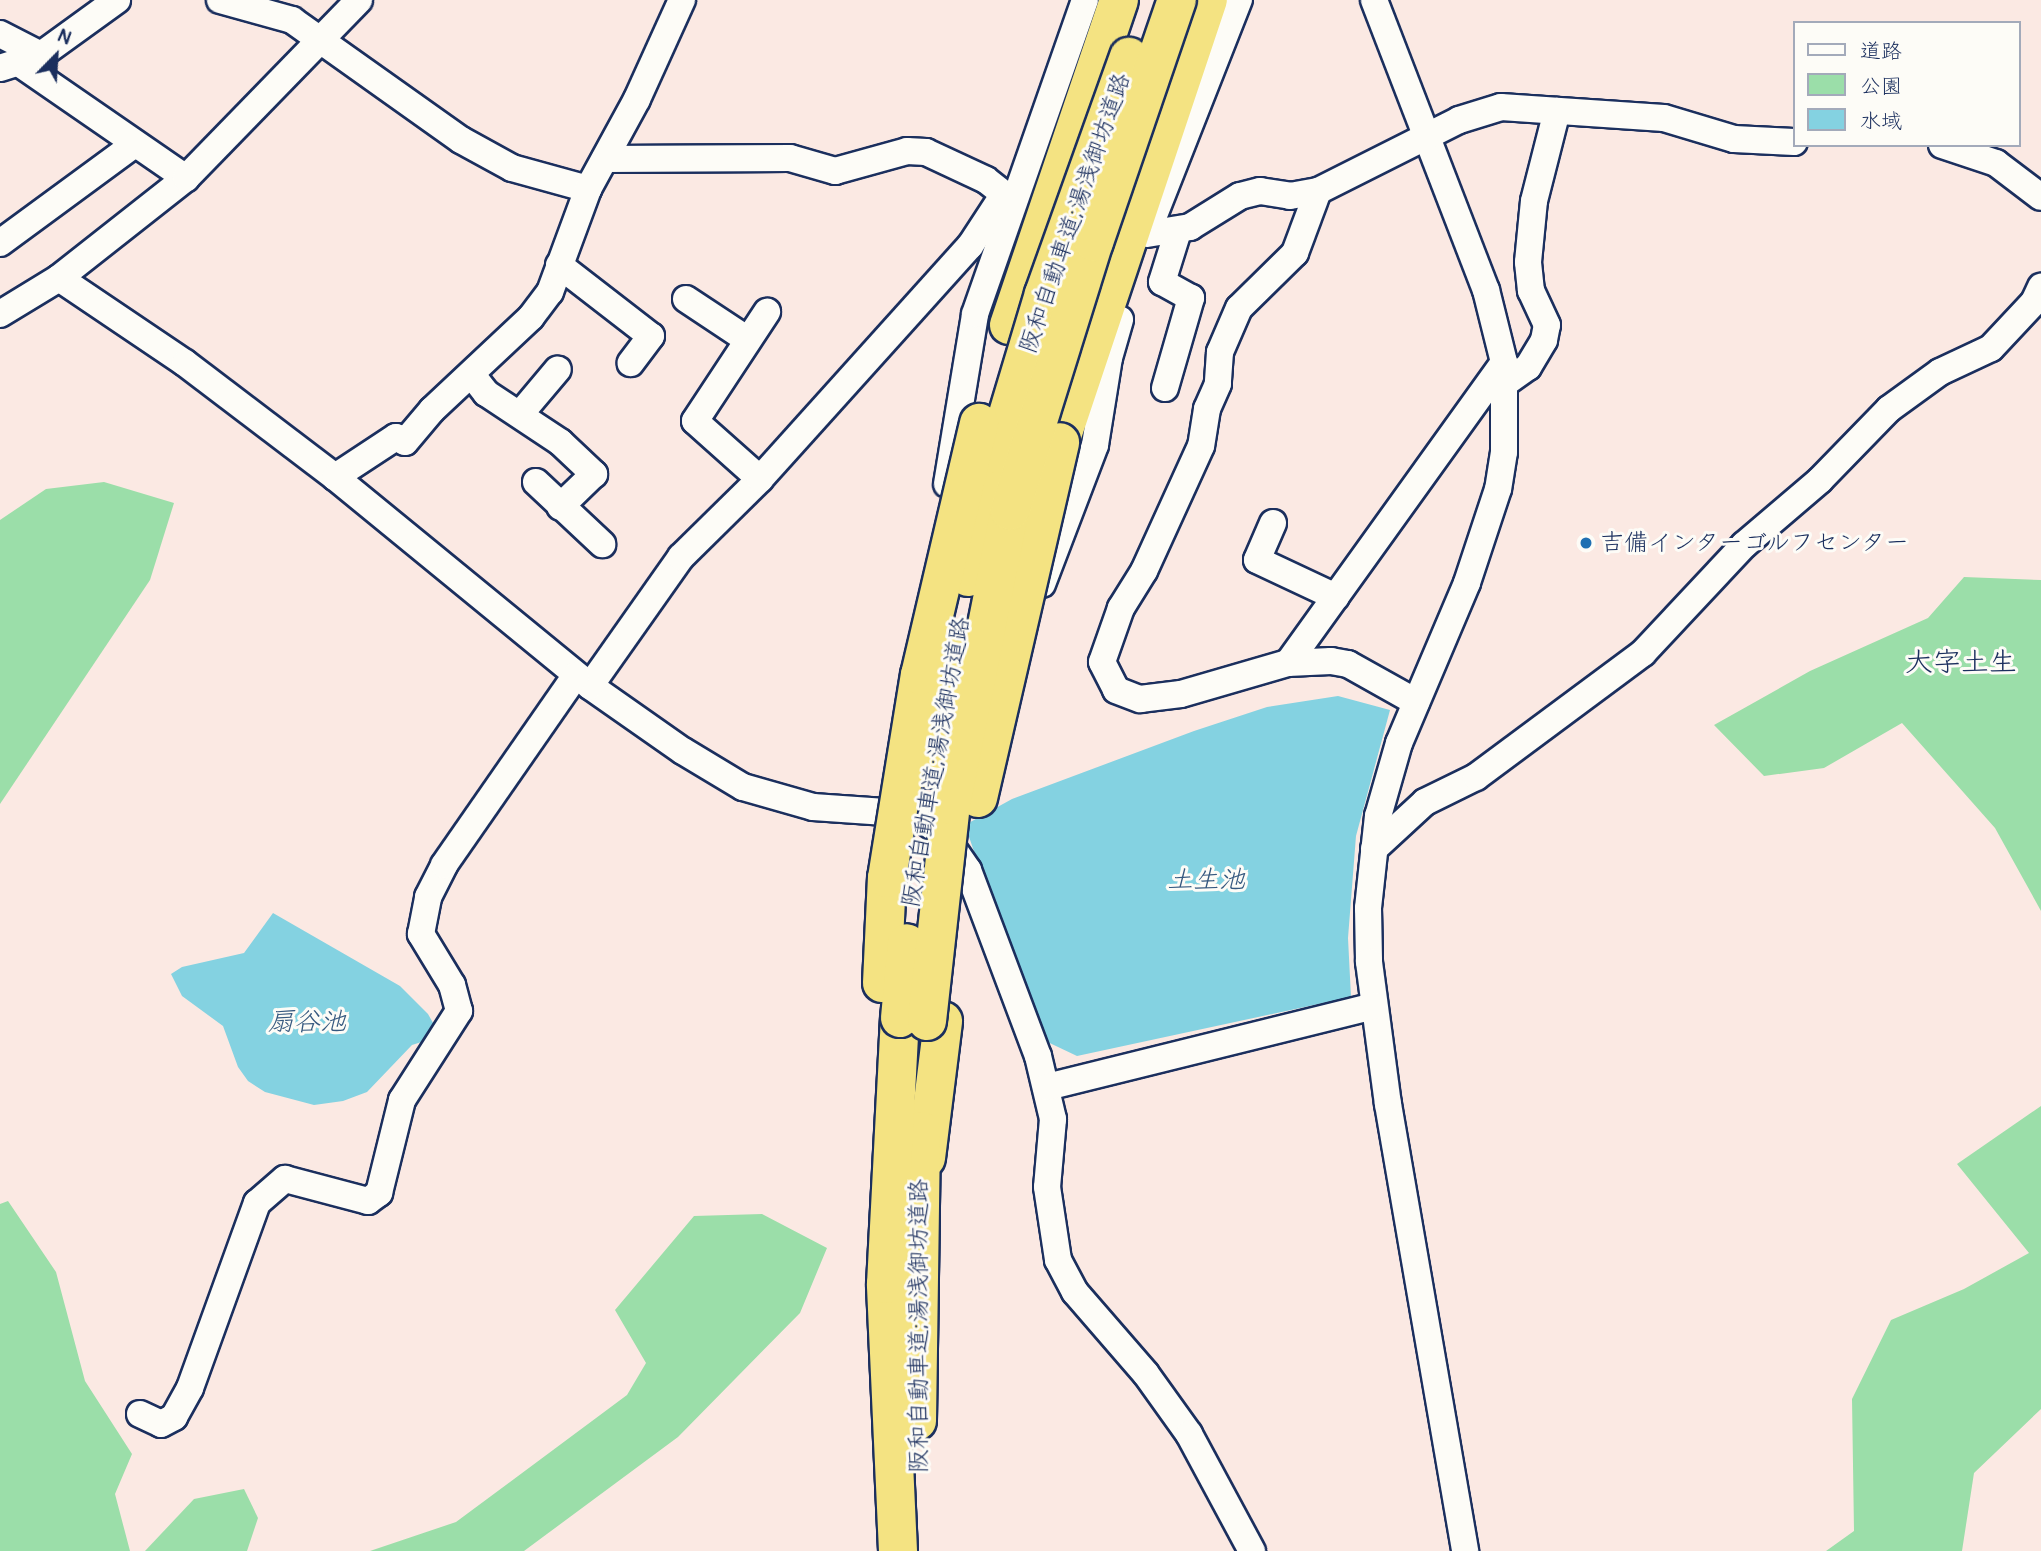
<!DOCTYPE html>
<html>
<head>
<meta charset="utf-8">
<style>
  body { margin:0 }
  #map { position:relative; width:2041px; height:1551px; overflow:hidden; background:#fbe9e3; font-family:Pangolin,"Klee One",sans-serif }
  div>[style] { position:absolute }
  .green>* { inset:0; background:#9bdea9 }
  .water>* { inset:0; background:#84d2e1 }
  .roads { filter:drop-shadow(2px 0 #1b2f5e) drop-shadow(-2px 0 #1b2f5e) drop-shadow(0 2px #1b2f5e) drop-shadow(0 -2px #1b2f5e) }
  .minor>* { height:26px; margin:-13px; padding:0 13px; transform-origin:13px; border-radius:13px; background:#fdfcf7 }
  .highway>* { height:38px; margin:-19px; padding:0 19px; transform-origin:19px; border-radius:19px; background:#f4e382 }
  .bridges { filter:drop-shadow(2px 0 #1b2f5e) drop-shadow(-2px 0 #1b2f5e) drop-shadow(0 2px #1b2f5e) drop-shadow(0 -2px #1b2f5e) }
  .highway-bridge>* { height:38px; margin:-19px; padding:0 19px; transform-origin:19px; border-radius:19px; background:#f4e382 }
  .dots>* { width:19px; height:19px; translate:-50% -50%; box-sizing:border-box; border:4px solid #fdfcf7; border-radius:50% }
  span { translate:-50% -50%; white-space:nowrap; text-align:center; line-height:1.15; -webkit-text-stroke:6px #fdfcf7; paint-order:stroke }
  .street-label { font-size:24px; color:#1b2f5e }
  .poi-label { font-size:24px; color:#1b2f5e }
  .left { translate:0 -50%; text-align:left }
  .water-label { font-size:26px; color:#35587f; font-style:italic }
  .quarter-label { font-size:28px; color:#1b2f5e }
  .legend { position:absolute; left:1793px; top:21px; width:228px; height:126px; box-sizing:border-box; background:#fdfcf7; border:2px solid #a3aaba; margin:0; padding:9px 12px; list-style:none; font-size:21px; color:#1b2f5e }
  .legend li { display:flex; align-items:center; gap:14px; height:35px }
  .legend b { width:35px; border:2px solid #a3aaba }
  .north { position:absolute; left:21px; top:21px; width:70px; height:70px; -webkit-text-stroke:5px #fdfcf7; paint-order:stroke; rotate:24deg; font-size:19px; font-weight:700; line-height:28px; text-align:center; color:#1b2f5e }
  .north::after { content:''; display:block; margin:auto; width:24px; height:32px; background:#1b2f5e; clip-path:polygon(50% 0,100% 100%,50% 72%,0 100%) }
</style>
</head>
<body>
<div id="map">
  <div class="green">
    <div style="clip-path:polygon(104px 482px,174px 503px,150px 580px,0 804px,0 520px,46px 489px)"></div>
    <div style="clip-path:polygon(1964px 577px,2041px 580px,2041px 911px,1995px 828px,1902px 723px,1824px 768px,1764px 776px,1714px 725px,1810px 671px,1928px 618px)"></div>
    <div style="clip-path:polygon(2041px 1106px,2041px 1409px,1974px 1473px,1962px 1551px,1826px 1551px,1854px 1531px,1852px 1399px,1891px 1320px,1964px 1289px,2029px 1253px,1957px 1164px)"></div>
    <div style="clip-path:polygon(8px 1201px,56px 1272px,85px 1381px,132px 1454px,115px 1494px,130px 1551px,0 1551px,0 1204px)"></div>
    <div style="clip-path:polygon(762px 1214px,827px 1248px,800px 1313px,678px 1437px,524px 1551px,370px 1551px,456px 1522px,627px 1395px,646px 1363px,615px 1310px,694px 1216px)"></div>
    <div style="clip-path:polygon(244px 1489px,258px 1518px,247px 1551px,145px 1551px,194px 1499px)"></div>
  </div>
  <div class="water">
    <div style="clip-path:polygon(1338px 696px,1390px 710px,1356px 836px,1348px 938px,1351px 997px,1077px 1056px,1037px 1037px,965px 825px,1012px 799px,1194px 731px,1267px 707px)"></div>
    <div style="clip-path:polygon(273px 913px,400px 986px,428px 1014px,437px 1030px,434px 1038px,412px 1045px,367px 1092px,343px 1101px,314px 1105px,265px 1092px,248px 1081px,238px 1067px,223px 1026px,182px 996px,171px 974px,182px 967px,244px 953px)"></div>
  </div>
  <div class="roads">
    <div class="minor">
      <div style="left:220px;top:0;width:75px;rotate:15.5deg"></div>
      <div style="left:292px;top:20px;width:207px;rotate:35.4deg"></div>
      <div style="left:461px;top:140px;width:58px;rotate:28.8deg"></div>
      <div style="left:512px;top:168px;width:79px;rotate:15.4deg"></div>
      <div style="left:1374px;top:0;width:311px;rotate:68.9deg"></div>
      <div style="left:1486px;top:290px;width:74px;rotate:76deg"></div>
      <div style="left:1504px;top:362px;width:90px;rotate:90deg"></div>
      <div style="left:1504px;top:452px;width:37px;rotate:99deg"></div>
      <div style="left:1498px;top:489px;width:99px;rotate:108.3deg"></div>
      <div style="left:1467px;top:583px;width:174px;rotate:113deg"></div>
      <div style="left:1399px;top:743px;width:76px;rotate:106deg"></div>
      <div style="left:1378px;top:816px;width:93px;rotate:96.2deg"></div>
      <div style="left:1368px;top:908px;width:54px;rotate:88.9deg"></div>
      <div style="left:1369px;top:962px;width:143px;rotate:82.4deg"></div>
      <div style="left:1388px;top:1104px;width:454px;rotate:80.2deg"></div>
      <div style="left:0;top:34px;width:46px;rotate:27.1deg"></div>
      <div style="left:19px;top:63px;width:203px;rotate:34.6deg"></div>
      <div style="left:0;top:68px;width:43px;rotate:-17.6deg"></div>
      <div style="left:41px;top:55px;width:94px;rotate:-35.9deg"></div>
      <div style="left:1942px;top:145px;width:57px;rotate:18.4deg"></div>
      <div style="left:1996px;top:163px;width:56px;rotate:37.1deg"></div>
      <div style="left:605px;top:159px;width:185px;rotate:-0.3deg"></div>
      <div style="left:790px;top:158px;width:47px;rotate:16.1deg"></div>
      <div style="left:835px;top:171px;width:75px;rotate:-15.5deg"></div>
      <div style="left:907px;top:151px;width:19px;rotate:3deg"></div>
      <div style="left:926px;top:152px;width:66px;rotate:25deg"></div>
      <div style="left:986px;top:180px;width:34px;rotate:38deg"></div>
      <div style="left:1318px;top:191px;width:66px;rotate:110.4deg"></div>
      <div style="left:1295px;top:253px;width:78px;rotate:135.5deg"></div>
      <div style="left:1239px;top:308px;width:48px;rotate:113.4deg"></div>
      <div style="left:1220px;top:352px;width:32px;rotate:94deg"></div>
      <div style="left:1218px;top:384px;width:27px;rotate:114deg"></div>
      <div style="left:1207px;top:409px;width:37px;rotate:99deg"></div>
      <div style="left:1201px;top:446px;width:137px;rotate:114.5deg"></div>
      <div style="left:1144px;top:571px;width:44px;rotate:121.9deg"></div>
      <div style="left:1121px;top:608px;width:57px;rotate:109.4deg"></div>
      <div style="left:1102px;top:662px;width:31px;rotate:63deg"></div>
      <div style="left:1116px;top:690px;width:26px;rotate:21deg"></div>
      <div style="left:1140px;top:699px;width:41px;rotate:-7deg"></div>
      <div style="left:1181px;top:694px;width:111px;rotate:-16.2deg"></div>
      <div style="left:1288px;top:663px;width:43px;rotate:-2.7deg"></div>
      <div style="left:1331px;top:661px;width:17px;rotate:10deg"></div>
      <div style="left:1348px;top:664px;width:78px;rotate:29.2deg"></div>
      <div style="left:1147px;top:233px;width:251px;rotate:-68.5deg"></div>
      <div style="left:1147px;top:234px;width:44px;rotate:-9.2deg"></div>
      <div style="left:1190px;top:227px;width:59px;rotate:-31.8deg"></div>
      <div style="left:1240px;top:196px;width:21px;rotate:-14deg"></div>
      <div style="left:1260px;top:191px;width:30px;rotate:9deg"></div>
      <div style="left:1290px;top:196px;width:28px;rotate:-10deg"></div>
      <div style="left:1318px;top:191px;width:158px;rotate:-26.7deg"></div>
      <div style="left:1459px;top:120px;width:44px;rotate:-17.2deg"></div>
      <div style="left:1501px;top:107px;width:163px;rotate:3.9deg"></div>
      <div style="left:1664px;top:118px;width:73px;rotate:16.7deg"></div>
      <div style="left:1734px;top:139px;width:60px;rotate:2.9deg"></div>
      <div style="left:0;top:243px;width:167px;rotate:-36.3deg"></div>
      <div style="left:559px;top:265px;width:116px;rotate:37.7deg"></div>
      <div style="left:651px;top:336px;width:34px;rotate:127deg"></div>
      <div style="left:59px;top:278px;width:152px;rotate:34deg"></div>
      <div style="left:185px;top:363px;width:188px;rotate:37.2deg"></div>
      <div style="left:335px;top:477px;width:330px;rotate:39.3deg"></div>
      <div style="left:590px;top:686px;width:113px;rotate:35deg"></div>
      <div style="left:683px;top:751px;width:70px;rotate:31deg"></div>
      <div style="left:743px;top:787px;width:73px;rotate:15.9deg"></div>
      <div style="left:813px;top:807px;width:87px;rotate:3.9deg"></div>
      <div style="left:900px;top:813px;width:23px;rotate:15deg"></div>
      <div style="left:922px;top:819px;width:26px;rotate:36deg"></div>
      <div style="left:943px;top:834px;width:44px;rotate:55.2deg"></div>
      <div style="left:968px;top:870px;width:199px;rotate:69.4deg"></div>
      <div style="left:1038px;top:1056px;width:65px;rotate:76.6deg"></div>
      <div style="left:1053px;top:1119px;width:68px;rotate:95deg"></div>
      <div style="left:1047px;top:1187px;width:74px;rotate:81.4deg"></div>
      <div style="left:1058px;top:1260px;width:36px;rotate:62deg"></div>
      <div style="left:1075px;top:1292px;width:108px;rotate:49.1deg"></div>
      <div style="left:1146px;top:1374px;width:74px;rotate:54.4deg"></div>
      <div style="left:1189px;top:1434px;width:133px;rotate:61.7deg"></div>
      <div style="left:686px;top:299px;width:74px;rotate:33.5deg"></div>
      <div style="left:0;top:314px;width:69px;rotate:-31.4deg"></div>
      <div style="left:59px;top:278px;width:162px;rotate:-38.2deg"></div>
      <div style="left:186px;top:178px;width:248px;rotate:-45.8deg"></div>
      <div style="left:472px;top:375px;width:23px;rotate:52deg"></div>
      <div style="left:486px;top:393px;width:89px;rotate:33.5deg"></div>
      <div style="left:560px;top:442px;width:47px;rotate:43.3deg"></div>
      <div style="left:594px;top:474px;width:47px;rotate:135.9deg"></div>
      <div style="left:1505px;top:383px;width:28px;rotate:-35deg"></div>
      <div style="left:1528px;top:367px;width:31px;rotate:-59deg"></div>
      <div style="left:1544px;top:340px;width:15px;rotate:-79deg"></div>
      <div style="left:1547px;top:325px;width:38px;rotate:-115deg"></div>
      <div style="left:1531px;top:291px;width:29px;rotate:-96deg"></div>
      <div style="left:1528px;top:262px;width:61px;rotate:-84.4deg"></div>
      <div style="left:1534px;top:201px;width:93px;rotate:-75.7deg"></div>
      <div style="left:1165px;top:388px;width:94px;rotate:-73.9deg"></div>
      <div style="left:1191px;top:298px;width:33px;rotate:-151deg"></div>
      <div style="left:1162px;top:282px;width:53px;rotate:-72.6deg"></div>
      <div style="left:521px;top:413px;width:57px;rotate:-49.9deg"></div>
      <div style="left:335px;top:477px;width:73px;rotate:-33.3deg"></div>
      <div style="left:396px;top:437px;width:10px;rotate:29deg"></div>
      <div style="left:405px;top:442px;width:42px;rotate:-49.8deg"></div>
      <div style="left:432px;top:410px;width:136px;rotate:-43.2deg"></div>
      <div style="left:531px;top:317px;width:31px;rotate:-53deg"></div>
      <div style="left:550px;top:292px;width:110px;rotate:-69.7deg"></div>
      <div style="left:588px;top:189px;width:102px;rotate:-61.4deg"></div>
      <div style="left:637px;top:99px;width:109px;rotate:-65.6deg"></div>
      <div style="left:760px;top:479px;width:87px;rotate:-138.3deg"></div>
      <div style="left:695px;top:421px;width:131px;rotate:-56.6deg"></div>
      <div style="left:536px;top:482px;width:91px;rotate:43.2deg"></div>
      <div style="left:947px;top:484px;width:172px;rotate:-80.6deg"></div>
      <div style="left:975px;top:314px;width:333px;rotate:-70.7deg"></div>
      <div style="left:1273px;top:523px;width:40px;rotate:113.4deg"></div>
      <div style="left:1257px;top:560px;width:87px;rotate:25.1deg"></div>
      <div style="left:1042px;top:584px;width:149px;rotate:-69.1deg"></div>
      <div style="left:1095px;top:445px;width:88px;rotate:-80.9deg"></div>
      <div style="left:1109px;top:358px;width:40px;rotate:-74deg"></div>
      <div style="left:1288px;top:663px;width:370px;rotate:-54.3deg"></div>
      <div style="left:590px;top:686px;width:158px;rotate:-54.8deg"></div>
      <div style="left:681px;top:557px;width:111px;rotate:-44.6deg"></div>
      <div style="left:760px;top:479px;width:314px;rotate:-48deg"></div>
      <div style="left:970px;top:246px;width:62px;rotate:-56.8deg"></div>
      <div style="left:1374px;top:849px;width:69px;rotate:-42.7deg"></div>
      <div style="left:1425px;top:802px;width:57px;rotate:-26.1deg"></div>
      <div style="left:1476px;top:777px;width:208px;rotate:-36.6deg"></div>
      <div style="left:1643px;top:653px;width:148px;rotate:-46.9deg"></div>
      <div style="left:1744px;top:545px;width:100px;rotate:-40.5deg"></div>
      <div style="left:1820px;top:480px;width:99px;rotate:-45.8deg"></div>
      <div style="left:1889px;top:409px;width:63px;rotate:-36deg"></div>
      <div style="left:1940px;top:372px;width:56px;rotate:-25.2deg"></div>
      <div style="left:1991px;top:348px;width:63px;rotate:-46.9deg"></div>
      <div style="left:2034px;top:302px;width:17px;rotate:-65deg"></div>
      <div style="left:1047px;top:1087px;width:337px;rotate:-13.9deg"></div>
      <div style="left:140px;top:1414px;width:23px;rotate:25deg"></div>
      <div style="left:161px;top:1424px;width:15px;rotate:-28deg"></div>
      <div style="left:174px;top:1417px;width:33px;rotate:-61deg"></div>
      <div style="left:190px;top:1388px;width:197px;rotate:-70.1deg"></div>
      <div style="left:257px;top:1203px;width:37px;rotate:-41deg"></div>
      <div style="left:285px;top:1179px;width:86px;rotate:14.8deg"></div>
      <div style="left:368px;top:1201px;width:14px;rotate:-36deg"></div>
      <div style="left:379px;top:1193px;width:96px;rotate:-76.1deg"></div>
      <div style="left:402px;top:1100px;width:106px;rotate:-57.4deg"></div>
      <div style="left:459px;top:1011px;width:27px;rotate:-105deg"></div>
      <div style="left:452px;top:985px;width:60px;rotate:-121.3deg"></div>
      <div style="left:421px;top:934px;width:38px;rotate:-79deg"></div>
      <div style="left:428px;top:897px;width:36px;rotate:-63deg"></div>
      <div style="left:444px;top:865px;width:231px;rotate:-55.2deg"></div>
    </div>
    <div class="highway">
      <div style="left:1009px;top:325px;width:343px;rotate:-71.3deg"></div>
      <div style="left:1060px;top:442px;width:466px;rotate:-71.5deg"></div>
      <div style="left:926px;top:1158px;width:138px;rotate:-82.9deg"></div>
      <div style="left:917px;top:1421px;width:290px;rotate:-89.2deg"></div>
      <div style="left:898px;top:1551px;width:267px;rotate:-92.6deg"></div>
      <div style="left:886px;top:1284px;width:266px;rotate:-87deg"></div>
    </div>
  </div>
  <div class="bridges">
    <div class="highway-bridge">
      <div style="left:968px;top:577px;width:126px;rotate:-77.2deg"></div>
      <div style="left:996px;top:454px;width:167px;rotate:-73.3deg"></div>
      <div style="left:1044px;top:294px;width:252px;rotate:-70.3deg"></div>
      <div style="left:930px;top:769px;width:115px;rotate:-79.5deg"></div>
      <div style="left:978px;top:798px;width:365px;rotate:-77deg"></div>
      <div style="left:882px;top:983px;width:105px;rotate:-87.3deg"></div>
      <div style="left:887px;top:878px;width:206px;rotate:-80.8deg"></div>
      <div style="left:920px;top:675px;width:259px;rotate:-76.8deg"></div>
      <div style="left:900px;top:1018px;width:75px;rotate:-84.7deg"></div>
      <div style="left:927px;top:1021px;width:217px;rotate:-83.7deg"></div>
      <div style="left:951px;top:805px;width:300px;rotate:-78.7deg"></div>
      <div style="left:1010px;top:511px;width:282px;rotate:-72.7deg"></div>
      <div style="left:1094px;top:242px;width:256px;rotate:-71.1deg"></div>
    </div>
  </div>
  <div class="dots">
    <div style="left:1586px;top:543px;background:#1f6fb2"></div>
  </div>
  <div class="street-label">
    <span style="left:1075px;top:213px;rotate:-71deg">阪和自動車道;湯浅御坊道路</span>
    <span style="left:936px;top:762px;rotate:-80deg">阪和自動車道;湯浅御坊道路</span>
    <span style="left:919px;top:1326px;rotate:-90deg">阪和自動車道;湯浅御坊道路</span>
  </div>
  <div class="poi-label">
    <span class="left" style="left:1600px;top:543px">吉備インターゴルフセンター</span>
  </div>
  <div class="water-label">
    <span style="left:1206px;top:881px">土生池</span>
    <span style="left:307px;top:1023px">扇谷池</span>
  </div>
  <div class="quarter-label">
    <span style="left:1961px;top:663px">大字土生</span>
  </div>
  <ul class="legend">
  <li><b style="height:9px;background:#fdfcf7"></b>道路</li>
  <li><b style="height:19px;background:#9bdea9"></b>公園</li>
  <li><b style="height:19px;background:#84d2e1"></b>水域</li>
  </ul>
  <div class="north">N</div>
</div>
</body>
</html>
